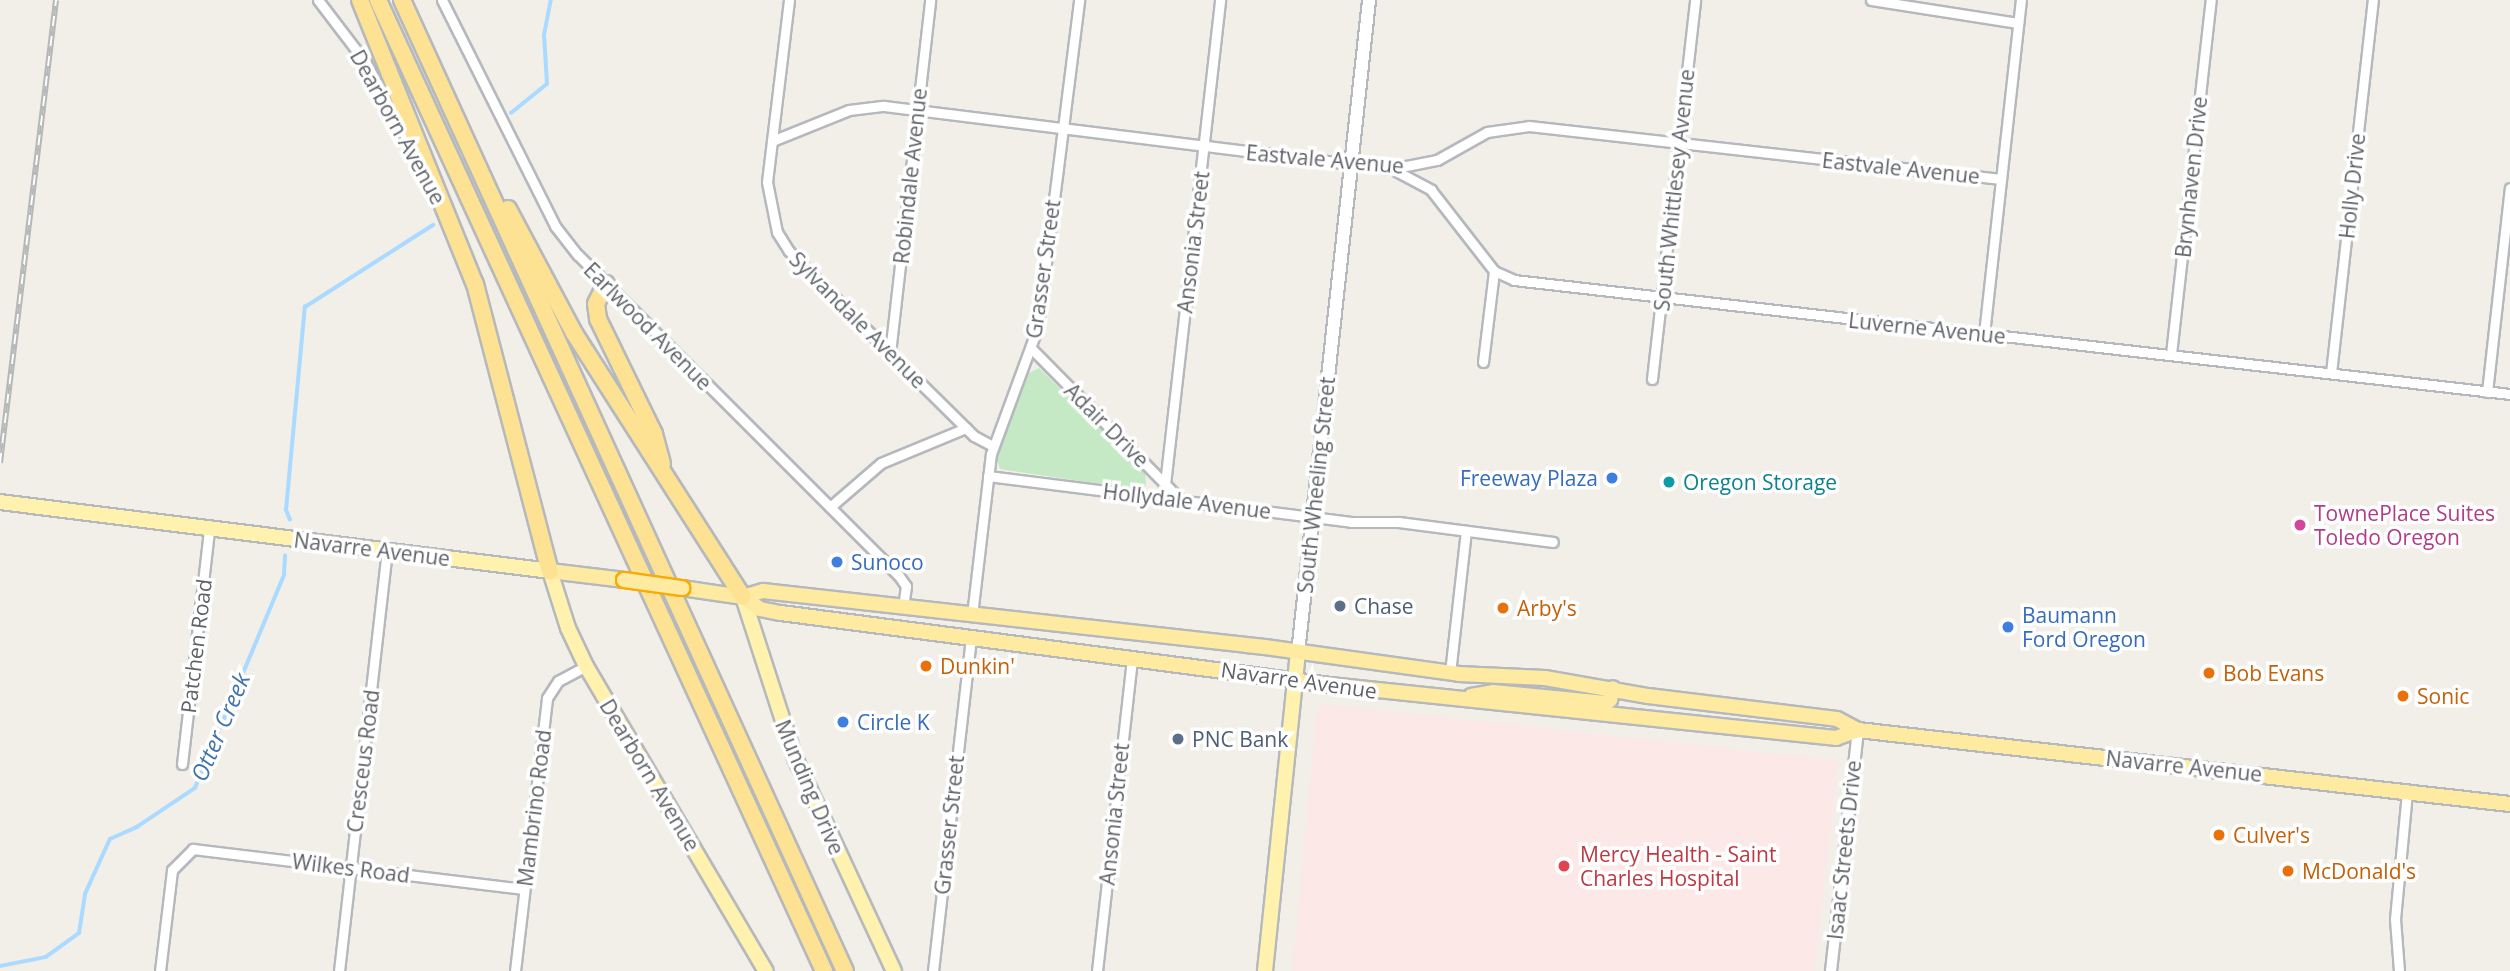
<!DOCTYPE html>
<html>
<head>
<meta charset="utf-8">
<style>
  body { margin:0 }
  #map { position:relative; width:2510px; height:971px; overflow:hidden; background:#f1efe8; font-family:"Open Sans",sans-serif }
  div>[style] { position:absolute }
  .medical>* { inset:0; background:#fce8e6 }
  .green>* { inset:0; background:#c5e8c5 }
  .stream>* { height:3.5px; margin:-1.75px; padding:0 1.75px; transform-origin:1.75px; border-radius:1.75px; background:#aadaff }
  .roads { filter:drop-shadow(2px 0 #b5b8bc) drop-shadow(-2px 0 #b5b8bc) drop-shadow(0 2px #b5b8bc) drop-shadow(0 -2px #b5b8bc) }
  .minor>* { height:9px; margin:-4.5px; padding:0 4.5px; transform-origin:4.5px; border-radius:4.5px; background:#fff }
  .tertiary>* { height:10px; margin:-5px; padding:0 5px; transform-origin:5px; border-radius:5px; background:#fff }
  .secondary>* { height:12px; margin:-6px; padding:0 6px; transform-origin:6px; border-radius:6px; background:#fff }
  .primary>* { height:14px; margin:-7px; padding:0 7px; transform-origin:7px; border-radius:7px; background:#fff2af }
  .trunk>* { height:14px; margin:-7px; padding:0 7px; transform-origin:7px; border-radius:7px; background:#feeaa1 }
  .motorway>* { height:16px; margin:-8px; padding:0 8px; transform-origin:8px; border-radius:8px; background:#fde293 }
  .rail>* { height:6px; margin-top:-3px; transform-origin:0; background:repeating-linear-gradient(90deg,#fff 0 10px,#b6b7b8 0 20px); box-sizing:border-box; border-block:2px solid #b6b7b8 }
  .bridges { filter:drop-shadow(2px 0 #f9ab00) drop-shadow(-2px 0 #f9ab00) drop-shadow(0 2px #f9ab00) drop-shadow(0 -2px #f9ab00) }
  .trunk-bridge>* { height:14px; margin:-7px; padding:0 7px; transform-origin:7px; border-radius:7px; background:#feeaa1 }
  .dots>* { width:19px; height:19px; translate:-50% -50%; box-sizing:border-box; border:4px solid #fff; border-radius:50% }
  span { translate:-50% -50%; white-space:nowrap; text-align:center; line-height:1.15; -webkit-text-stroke:7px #fff; paint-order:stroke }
  .street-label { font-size:21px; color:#5f6368 }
  .shop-label { font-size:21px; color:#366cbe }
  .right { translate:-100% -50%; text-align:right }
  .left { translate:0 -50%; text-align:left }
  .culture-label { font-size:21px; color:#0d838f }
  .hotel-label { font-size:21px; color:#b23c85 }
  .service-label { font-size:21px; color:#4e5e75 }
  .food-label { font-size:21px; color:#c56008 }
  .health-label { font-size:21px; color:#be3a42 }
  .water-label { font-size:23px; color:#4174aa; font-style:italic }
</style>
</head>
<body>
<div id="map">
  <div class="medical">
    <div style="clip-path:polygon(1321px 704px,1838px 761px,1814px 971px,1292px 971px,1317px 711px)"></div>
  </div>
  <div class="green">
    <div style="clip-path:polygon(1039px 368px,1145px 472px,1146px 486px,1140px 490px,1000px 469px,996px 458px,1004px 435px,1029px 373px)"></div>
  </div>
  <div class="stream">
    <div style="left:511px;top:113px;width:46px;rotate:-38.9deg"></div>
    <div style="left:547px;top:84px;width:49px;rotate:-93.5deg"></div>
    <div style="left:544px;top:35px;width:36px;rotate:-79deg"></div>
    <div style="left:290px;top:520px;width:11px;rotate:-112deg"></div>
    <div style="left:286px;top:510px;width:204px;rotate:-84.7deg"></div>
    <div style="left:305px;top:307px;width:152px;rotate:-32.6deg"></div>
    <div style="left:0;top:966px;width:47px;rotate:-11.1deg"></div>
    <div style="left:46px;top:957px;width:41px;rotate:-36deg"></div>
    <div style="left:79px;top:933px;width:39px;rotate:-81deg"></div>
    <div style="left:85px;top:894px;width:60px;rotate:-65.6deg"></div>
    <div style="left:110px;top:839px;width:30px;rotate:-24deg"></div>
    <div style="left:137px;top:827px;width:70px;rotate:-33.9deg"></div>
    <div style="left:195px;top:788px;width:231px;rotate:-67.3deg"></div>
    <div style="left:284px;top:575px;width:19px;rotate:-87deg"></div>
  </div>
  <div class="roads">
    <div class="minor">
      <div style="left:318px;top:0;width:79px;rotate:52.7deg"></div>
      <div style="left:366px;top:63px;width:109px;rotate:62deg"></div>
      <div style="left:442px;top:0;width:253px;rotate:63.4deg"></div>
      <div style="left:555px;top:226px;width:37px;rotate:52deg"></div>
      <div style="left:578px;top:255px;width:454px;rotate:45deg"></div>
      <div style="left:899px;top:576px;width:12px;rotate:55deg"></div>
      <div style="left:906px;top:586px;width:22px;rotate:98deg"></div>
      <div style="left:789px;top:0;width:183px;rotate:96.9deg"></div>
      <div style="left:767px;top:182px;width:51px;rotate:78.7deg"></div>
      <div style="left:777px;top:232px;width:22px;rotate:58deg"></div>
      <div style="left:789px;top:251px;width:144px;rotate:45.3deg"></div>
      <div style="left:890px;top:353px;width:118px;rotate:44.7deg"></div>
      <div style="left:974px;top:436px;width:21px;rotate:28deg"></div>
      <div style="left:1871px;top:0;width:149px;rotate:8.9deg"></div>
      <div style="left:772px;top:141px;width:83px;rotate:-21.9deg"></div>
      <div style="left:849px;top:110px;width:35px;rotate:-7deg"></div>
      <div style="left:884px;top:106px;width:511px;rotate:7.08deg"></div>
      <div style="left:1391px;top:169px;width:47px;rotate:-11.1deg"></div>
      <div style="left:1437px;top:160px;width:57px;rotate:-29.2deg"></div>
      <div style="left:1487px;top:132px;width:42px;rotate:-8.1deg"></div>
      <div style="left:1529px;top:126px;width:475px;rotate:6.4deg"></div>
      <div style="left:1396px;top:171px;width:40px;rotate:28deg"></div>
      <div style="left:1431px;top:190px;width:103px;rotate:52.1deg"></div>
      <div style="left:1494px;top:271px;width:22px;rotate:24deg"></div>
      <div style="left:1514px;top:280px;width:1003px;rotate:6.53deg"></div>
      <div style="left:1984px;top:334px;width:336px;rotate:-83.7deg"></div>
      <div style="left:1032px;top:349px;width:214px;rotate:45.4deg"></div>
      <div style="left:890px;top:353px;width:355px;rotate:-83.5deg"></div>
      <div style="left:2171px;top:354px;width:356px;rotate:-83.6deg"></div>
      <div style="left:1483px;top:362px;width:92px;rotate:-83.1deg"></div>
      <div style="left:2331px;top:373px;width:375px;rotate:-83.6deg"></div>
      <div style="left:1652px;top:379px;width:381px;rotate:-83.5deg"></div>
      <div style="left:2487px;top:392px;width:205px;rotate:-83.6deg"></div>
      <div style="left:988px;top:476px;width:366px;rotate:7.2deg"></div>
      <div style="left:1351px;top:522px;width:48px"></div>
      <div style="left:1399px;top:522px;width:155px;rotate:7.4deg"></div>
      <div style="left:1165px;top:484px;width:487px;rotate:-83.5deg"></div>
      <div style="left:830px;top:507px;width:67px;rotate:-40.8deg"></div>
      <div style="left:881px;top:463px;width:92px;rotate:-22.4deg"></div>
      <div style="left:972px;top:615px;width:162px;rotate:-83.3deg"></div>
      <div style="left:991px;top:454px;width:136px;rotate:-69.8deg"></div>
      <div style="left:1038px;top:326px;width:329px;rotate:-82.8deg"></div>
      <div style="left:1450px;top:673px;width:143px;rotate:-83.6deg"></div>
      <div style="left:182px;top:764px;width:237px;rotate:-83.4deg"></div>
      <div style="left:160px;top:971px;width:102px;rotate:-83.2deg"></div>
      <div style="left:172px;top:870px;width:30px;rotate:-45deg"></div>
      <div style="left:193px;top:849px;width:333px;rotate:6.9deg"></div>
      <div style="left:339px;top:971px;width:423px;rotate:-83.5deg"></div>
      <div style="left:515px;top:971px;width:275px;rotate:-83.3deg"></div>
      <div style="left:547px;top:698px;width:20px;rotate:-57deg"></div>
      <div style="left:558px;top:681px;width:32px;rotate:-28deg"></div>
      <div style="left:933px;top:971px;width:336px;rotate:-83.5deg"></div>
      <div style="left:1097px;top:971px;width:315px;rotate:-83.6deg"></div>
      <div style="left:2399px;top:971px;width:52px;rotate:-94.4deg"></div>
      <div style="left:2395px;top:919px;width:128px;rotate:-84.6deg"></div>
    </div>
    <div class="tertiary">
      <div style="left:1831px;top:971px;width:243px;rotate:-83.6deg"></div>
    </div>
    <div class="secondary">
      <div style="left:1298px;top:653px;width:657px;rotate:-83.79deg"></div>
    </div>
    <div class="primary">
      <div style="left:0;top:502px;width:554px;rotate:7.15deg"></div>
      <div style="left:550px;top:571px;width:60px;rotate:72.5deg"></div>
      <div style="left:568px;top:628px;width:42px;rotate:64.7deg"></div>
      <div style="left:586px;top:666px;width:354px;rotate:59.5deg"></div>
      <div style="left:743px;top:597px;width:169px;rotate:72.1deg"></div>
      <div style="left:795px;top:758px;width:235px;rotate:65.1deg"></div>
      <div style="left:1265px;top:971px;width:320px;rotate:-84.1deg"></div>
    </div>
    <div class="trunk">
      <div style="left:550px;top:571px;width:75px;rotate:6.9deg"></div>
      <div style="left:682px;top:588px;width:62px;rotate:8.4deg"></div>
      <div style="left:743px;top:597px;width:21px;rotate:-17deg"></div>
      <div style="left:763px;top:591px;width:505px;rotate:6.37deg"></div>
      <div style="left:1265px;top:647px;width:196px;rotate:7.9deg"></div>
      <div style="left:1459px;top:674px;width:86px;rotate:2.7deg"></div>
      <div style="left:1545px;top:678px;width:105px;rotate:9.9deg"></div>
      <div style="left:1648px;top:696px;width:190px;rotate:6.9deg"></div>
      <div style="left:1837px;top:719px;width:24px;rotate:28deg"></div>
      <div style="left:1858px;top:730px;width:656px;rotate:6.48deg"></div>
      <div style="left:743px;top:597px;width:21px;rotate:35deg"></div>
      <div style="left:760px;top:609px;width:21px;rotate:11deg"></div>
      <div style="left:781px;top:613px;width:554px;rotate:7.47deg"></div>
      <div style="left:1330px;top:685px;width:509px;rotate:5.98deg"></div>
      <div style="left:1836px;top:738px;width:23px;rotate:-20deg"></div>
      <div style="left:1471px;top:696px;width:22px;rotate:-10deg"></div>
      <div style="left:1493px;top:692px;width:113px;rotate:5.6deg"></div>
      <div style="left:1605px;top:703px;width:6px;rotate:-31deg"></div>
      <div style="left:1610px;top:700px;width:12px;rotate:-76deg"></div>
    </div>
    <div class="motorway">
      <div style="left:360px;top:0;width:306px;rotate:68deg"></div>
      <div style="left:475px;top:284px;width:297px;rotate:75.4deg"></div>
      <div style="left:378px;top:0;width:1069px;rotate:65.33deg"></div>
      <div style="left:402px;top:0;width:1067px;rotate:65.48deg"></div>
      <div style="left:508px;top:209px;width:140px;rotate:62deg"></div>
      <div style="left:574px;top:333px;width:313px;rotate:57.4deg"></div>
      <div style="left:606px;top:284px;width:22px;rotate:117deg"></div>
      <div style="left:596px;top:304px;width:15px;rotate:82deg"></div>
      <div style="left:598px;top:319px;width:128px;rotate:64deg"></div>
      <div style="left:654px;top:434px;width:31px;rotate:75deg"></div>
    </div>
  </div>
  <div class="rail">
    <div style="left:0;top:463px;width:466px;rotate:-83.1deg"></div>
  </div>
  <div class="bridges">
    <div class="trunk-bridge">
      <div style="left:624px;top:580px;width:59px;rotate:7.9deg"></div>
    </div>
  </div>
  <div class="dots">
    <div style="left:1612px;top:478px;background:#3f7fe0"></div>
    <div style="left:1669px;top:482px;background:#0f9aa8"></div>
    <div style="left:2300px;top:525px;background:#d1479c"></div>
    <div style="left:837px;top:562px;background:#3f7fe0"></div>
    <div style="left:1340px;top:606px;background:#5c6f8a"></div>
    <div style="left:1503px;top:608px;background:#e8710a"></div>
    <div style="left:2008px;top:627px;background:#3f7fe0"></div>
    <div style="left:926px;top:666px;background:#e8710a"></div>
    <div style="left:2209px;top:673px;background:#e8710a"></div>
    <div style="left:2403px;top:696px;background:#e8710a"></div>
    <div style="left:843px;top:722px;background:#3f7fe0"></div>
    <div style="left:1178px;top:739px;background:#5c6f8a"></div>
    <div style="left:2219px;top:835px;background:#e8710a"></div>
    <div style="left:1564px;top:866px;background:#e0444e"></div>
    <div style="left:2288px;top:871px;background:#e8710a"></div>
  </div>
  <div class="street-label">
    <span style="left:398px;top:127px;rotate:61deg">Dearborn Avenue</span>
    <span style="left:1325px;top:159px;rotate:5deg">Eastvale Avenue</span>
    <span style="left:1901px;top:168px;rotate:6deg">Eastvale Avenue</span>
    <span style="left:910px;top:176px;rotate:-84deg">Robindale Avenue</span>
    <span style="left:2191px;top:177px;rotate:-84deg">Brynhaven Drive</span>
    <span style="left:2352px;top:186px;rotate:-84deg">Holly Drive</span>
    <span style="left:1674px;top:190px;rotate:-84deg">South Whittlesey Avenue</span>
    <span style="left:1193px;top:242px;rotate:-83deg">Ansonia Street</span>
    <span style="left:1043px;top:269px;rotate:-82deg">Grasser Street</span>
    <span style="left:858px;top:320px;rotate:45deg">Sylvandale Avenue</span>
    <span style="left:648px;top:326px;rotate:45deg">Earlwood Avenue</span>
    <span style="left:1927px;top:328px;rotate:6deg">Luverne Avenue</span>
    <span style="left:1107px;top:425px;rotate:45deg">Adair Drive</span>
    <span style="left:1316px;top:485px;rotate:-84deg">South Wheeling Street</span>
    <span style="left:1187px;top:501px;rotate:7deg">Hollydale Avenue</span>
    <span style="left:372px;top:549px;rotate:7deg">Navarre Avenue</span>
    <span style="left:196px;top:646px;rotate:-83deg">Patchen Road</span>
    <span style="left:1299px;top:680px;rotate:8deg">Navarre Avenue</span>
    <span style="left:363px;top:761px;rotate:-83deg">Cresceus Road</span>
    <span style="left:2184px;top:766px;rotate:6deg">Navarre Avenue</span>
    <span style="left:650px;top:775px;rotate:59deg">Dearborn Avenue</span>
    <span style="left:810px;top:787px;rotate:67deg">Munding Drive</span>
    <span style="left:534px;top:808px;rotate:-83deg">Mambrino Road</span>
    <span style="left:1114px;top:814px;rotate:-84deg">Ansonia Street</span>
    <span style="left:949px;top:825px;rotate:-84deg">Grasser Street</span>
    <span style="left:1844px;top:850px;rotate:-84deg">Isaac Streets Drive</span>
    <span style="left:351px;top:868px;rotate:7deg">Wilkes Road</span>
  </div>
  <div class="shop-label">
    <span class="right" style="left:1598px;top:478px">Freeway Plaza</span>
    <span class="left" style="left:851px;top:562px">Sunoco</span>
    <span class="left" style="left:2022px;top:627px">Baumann<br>Ford Oregon</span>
    <span class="left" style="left:857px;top:722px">Circle K</span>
  </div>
  <div class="culture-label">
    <span class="left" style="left:1683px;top:482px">Oregon Storage</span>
  </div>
  <div class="hotel-label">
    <span class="left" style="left:2314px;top:525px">TownePlace Suites<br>Toledo Oregon</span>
  </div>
  <div class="service-label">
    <span class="left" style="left:1354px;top:606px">Chase</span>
    <span class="left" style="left:1192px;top:739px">PNC Bank</span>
  </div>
  <div class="food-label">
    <span class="left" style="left:1517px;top:608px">Arby's</span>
    <span class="left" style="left:940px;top:666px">Dunkin'</span>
    <span class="left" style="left:2223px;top:673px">Bob Evans</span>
    <span class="left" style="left:2417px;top:696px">Sonic</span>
    <span class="left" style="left:2233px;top:835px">Culver's</span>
    <span class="left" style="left:2302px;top:871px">McDonald's</span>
  </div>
  <div class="health-label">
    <span class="left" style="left:1580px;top:866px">Mercy Health - Saint<br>Charles Hospital</span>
  </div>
  <div class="water-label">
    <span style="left:220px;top:727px;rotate:-67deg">Otter Creek</span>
  </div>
</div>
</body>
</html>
